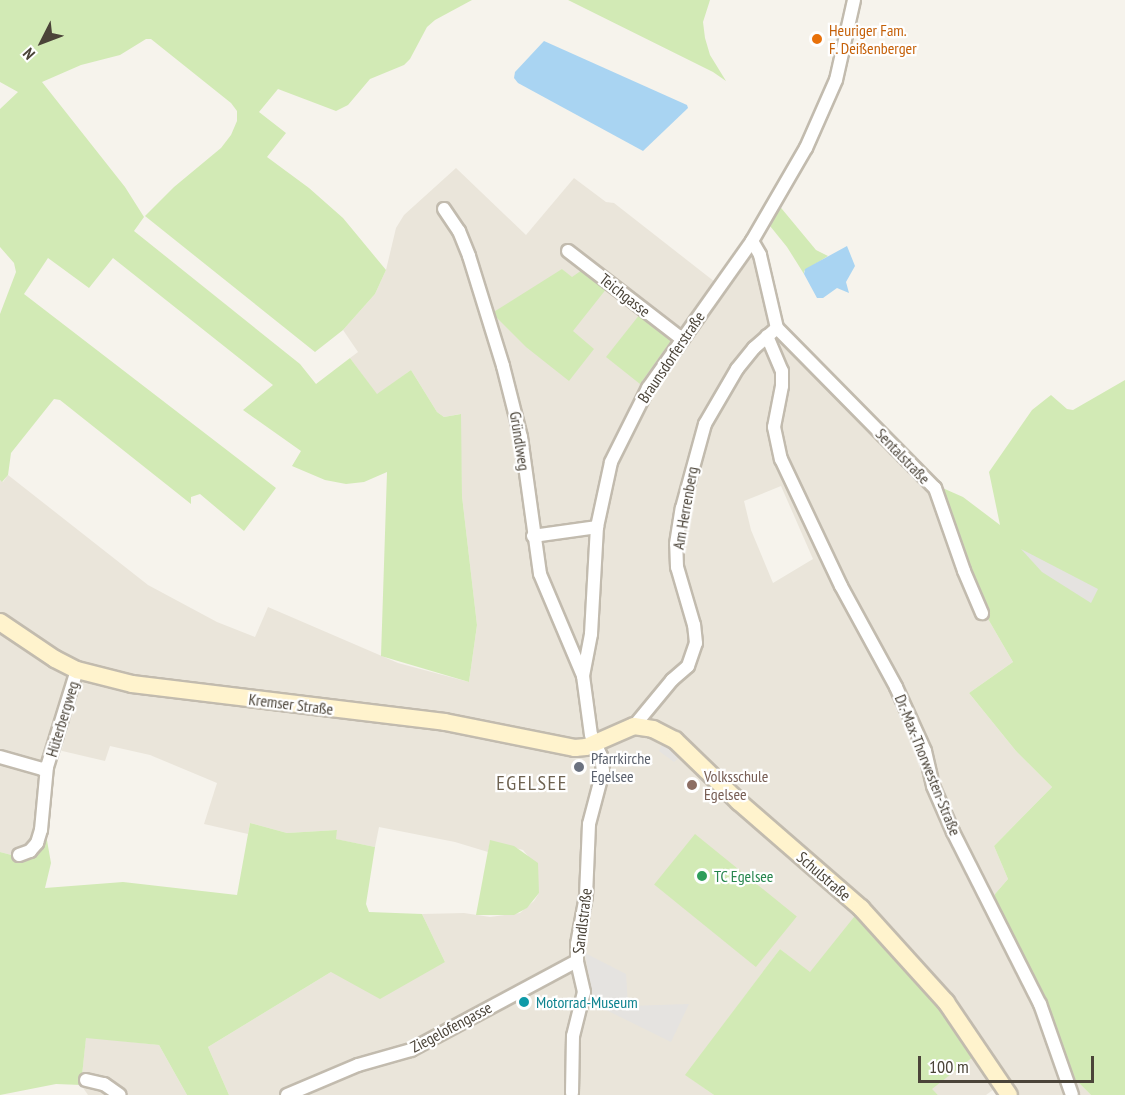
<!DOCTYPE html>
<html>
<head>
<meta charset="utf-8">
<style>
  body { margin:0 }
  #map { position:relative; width:1125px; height:1095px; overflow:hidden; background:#f6f3ec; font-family:"PT Sans Narrow",sans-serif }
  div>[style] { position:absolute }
  .residential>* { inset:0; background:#eae5da }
  .green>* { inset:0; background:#d2eab5; transform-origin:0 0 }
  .parking>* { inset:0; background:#e5e3e0 }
  .water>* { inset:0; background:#a9d4f2 }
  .roads { filter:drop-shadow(2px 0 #c2bbae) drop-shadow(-2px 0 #c2bbae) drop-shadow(0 2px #c2bbae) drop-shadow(0 -2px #c2bbae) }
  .street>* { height:12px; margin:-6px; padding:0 6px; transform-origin:6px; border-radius:6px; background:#fff }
  .secondary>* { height:16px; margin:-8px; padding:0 8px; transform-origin:8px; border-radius:8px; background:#fff3cd }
  .dots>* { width:16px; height:16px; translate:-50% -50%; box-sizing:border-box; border:3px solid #fff; border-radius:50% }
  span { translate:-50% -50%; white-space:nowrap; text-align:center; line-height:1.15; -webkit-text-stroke:4.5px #fff; paint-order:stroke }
  .food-label { font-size:16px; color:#c56008 }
  .left { translate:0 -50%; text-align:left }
  .street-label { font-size:16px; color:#4b4439 }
  .worship-label { font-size:16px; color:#5b616d }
  .education-label { font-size:16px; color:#785e54 }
  .leisure-label { font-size:16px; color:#27864d }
  .culture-label { font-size:16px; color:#0d838f }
  .quarter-label { font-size:20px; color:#6e6250; letter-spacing:1.5px }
  .north { position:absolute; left:12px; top:12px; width:60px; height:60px; -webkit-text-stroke:4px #fff; paint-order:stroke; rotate:228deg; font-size:16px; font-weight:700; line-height:24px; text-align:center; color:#4b4439 }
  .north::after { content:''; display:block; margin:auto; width:21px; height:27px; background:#4b4439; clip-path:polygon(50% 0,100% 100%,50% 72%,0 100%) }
  .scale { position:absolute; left:918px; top:1056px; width:176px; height:27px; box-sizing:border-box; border:3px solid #4b4439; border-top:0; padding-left:8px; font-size:18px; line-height:21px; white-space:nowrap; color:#4b4439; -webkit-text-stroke:4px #fff; paint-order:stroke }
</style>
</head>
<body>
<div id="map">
  <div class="residential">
    <div style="clip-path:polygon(evenodd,456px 168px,526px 235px,574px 178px,606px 202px,614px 203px,715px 282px,748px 237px,764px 248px,778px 319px,786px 332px,938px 486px,984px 612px,1013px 662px,969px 693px,1016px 751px,1052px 787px,994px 846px,1008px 879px,995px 894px,1044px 1003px,1074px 1078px,1091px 1095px,1002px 1095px,997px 1087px,986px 1095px,938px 1095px,931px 1089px,976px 1055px,809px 972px,780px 949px,686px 1075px,714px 1095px,229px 1095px,208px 1047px,331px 972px,445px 962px,422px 914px,464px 913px,490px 917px,520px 913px,534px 901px,539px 893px,532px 861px,523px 850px,490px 841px,488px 852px,455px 842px,379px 827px,375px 847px,335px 839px,337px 830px,287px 833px,250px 823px,248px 834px,204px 824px,217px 783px,150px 755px,110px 746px,105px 761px,58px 750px,45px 829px,23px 858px,0 852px,0 480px,3px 482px,8px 475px,148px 585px,217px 622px,255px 637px,268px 607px,398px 663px,469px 682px,477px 625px,462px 496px,460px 414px,444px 417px,437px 412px,411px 370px,377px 395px,350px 358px,358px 352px,343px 330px,375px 294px,386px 270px,396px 228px,404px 215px,456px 168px,562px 269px,572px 278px,573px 332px,562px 269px,456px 168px,781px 486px,813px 559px,773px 583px,751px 530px,744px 501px,781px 486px)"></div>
    <div style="clip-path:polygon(86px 1037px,159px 1045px,187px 1095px,88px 1095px,81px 1085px)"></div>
  </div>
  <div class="green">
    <div style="clip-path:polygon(0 0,472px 0,435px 20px,427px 27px,410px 59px,404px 65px,370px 79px,348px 105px,336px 111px,278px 89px,259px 112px,286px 133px,267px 157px,309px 188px,343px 218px,386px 270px,375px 294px,343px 330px,315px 352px,145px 216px,174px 187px,221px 148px,231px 135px,237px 121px,237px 111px,231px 103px,151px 39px,146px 39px,120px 55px,81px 65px,42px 82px,125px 187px,144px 217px,134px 231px,300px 364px,316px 384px,350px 358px,377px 394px,411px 370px,437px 412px,444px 417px,461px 414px,462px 496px,477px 625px,469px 682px,381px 656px,387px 472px,364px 482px,346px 484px,325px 480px,292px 466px,301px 451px,243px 410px,273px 385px,113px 258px,89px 288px,48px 258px,24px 294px,276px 488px,244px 531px,200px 494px,191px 497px,191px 504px,60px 400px,54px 399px,11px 453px,8px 475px,2px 482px,0 480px,0 314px,16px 272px,14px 263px,0 247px,0 109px,18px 92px,0 82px)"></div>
    <div style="clip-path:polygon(568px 0,710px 0,703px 22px,705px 38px,710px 55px,726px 81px,713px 72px)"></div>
    <div style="clip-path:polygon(777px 203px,816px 250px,828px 256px,804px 271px,804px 274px,787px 247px,766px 221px)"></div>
    <div style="clip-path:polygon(562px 269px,572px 277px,582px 270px,607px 288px,573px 331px,594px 349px,569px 381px,526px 347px,492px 313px)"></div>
    <div style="clip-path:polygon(640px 314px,669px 336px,670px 342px,640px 384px,606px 357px)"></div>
    <div style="clip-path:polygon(1125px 380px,1125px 1095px,1091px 1095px,1074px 1078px,1044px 1003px,994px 902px,995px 894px,1008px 879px,994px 846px,1052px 787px,1016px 751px,969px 693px,1013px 662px,984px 612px,938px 486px,963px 497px,1000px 525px,989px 472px,1032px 410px,1051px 395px,1067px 409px,1073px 410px)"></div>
    <div style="clip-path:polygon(250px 823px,287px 833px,337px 830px,336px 839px,375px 847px,366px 904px,369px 912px,422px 914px,445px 962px,380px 999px,331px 972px,208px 1047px,229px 1095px,187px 1095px,159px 1045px,86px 1038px,81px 1085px,56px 1084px,0 1095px,0 852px,23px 858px,45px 829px,51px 863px,45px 888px,123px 882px,237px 895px)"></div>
    <div style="left:695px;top:834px;width:131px;height:65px;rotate:39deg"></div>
    <div style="clip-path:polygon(490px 840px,514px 846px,538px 863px,539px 893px,527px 908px,514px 915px,476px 915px)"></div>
    <div style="clip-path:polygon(858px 912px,943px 1005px,977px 1054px,932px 1089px,938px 1095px,714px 1095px,685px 1075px,780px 949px,810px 972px)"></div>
  </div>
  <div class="parking">
    <div style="clip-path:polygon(1021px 549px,1098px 589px,1091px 603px,1042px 572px)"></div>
    <div style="clip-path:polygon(663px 742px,682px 755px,674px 762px,659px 751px)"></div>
    <div style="clip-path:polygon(585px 953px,626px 974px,628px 1006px,689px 1004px,671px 1042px,594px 1004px)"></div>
  </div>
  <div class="water">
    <div style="clip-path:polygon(544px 41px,687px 105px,688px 108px,643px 151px,518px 83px,514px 78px,515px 72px)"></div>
    <div style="clip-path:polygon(847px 246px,855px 266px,846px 282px,849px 293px,837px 288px,823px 298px,817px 298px,804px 274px,805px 269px)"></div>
  </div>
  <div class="roads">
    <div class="street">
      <div style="left:444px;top:209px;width:27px;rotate:56deg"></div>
      <div style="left:459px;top:231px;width:27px;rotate:68deg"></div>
      <div style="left:469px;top:256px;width:115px;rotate:72.8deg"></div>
      <div style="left:503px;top:366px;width:73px;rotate:75.8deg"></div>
      <div style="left:521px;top:437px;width:138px;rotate:82.1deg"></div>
      <div style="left:540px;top:574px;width:111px;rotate:67.1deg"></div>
      <div style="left:752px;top:241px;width:16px;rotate:60deg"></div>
      <div style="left:760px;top:255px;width:75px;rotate:76.9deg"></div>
      <div style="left:777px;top:328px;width:225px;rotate:45.4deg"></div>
      <div style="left:935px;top:488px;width:88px;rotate:70.7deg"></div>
      <div style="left:964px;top:571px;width:46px;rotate:66.8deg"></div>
      <div style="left:568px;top:251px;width:144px;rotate:37.7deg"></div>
      <div style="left:767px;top:336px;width:38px;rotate:67deg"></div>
      <div style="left:782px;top:371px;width:15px;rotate:90deg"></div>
      <div style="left:782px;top:386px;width:42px;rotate:101deg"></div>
      <div style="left:774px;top:427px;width:33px;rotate:78deg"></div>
      <div style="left:781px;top:459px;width:140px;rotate:64.7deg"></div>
      <div style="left:841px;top:586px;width:115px;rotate:61.4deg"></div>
      <div style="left:896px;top:687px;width:70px;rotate:65.6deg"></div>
      <div style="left:925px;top:751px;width:36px;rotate:77deg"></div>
      <div style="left:933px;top:786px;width:50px;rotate:66.5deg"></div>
      <div style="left:953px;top:832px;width:193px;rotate:63.2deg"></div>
      <div style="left:1040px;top:1004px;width:96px;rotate:70.6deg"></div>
      <div style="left:533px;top:536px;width:65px;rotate:-8deg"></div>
      <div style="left:634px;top:726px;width:60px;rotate:-50.4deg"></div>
      <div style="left:672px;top:680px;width:21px;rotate:-41deg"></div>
      <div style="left:688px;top:666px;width:24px;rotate:-71deg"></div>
      <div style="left:696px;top:643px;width:18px;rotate:-96deg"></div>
      <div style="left:694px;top:625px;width:60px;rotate:-106.3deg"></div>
      <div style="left:677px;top:567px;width:23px;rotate:-92deg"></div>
      <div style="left:676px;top:544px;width:36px;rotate:-81deg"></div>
      <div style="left:682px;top:508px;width:87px;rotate:-74.7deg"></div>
      <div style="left:705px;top:424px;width:64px;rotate:-59.8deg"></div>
      <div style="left:737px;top:369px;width:27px;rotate:-51deg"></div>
      <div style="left:754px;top:348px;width:30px;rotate:-41deg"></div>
      <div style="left:0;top:757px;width:44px;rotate:15.9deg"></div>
      <div style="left:42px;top:769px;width:5px;rotate:-22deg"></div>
      <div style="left:19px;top:855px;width:12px;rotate:-20deg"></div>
      <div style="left:30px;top:851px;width:11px;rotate:-49deg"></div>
      <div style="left:37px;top:843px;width:14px;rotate:-73deg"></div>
      <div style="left:41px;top:830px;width:63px;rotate:-84.6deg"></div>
      <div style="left:47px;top:767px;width:102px;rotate:-72.8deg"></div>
      <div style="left:86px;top:1080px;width:18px;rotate:13deg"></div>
      <div style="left:104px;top:1084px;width:19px;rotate:35deg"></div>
      <div style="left:572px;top:1093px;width:57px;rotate:-89deg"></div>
      <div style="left:573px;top:1036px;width:45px;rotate:-76deg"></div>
      <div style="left:584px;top:992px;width:32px;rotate:-103deg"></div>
      <div style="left:577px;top:961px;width:17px;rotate:-90deg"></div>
      <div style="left:577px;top:944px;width:49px;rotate:-79.4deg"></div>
      <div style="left:586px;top:896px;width:72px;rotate:-87.6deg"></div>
      <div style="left:589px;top:824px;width:55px;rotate:-75.2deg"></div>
      <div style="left:603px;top:771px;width:15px;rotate:-98deg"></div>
      <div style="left:601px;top:756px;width:23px;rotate:-115deg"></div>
      <div style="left:591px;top:735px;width:60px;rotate:-97.7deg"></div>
      <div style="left:583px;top:676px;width:43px;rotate:-79.2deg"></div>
      <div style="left:591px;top:634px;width:107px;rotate:-86.8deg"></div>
      <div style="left:597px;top:527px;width:66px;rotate:-77.8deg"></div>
      <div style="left:611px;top:462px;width:83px;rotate:-63.4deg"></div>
      <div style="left:648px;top:388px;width:180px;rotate:-54.7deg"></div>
      <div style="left:752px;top:241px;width:108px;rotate:-59.9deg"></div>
      <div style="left:806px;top:148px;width:74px;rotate:-66.2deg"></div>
      <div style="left:836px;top:80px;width:82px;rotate:-77.3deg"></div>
      <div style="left:287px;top:1095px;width:77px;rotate:-22.9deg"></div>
      <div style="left:358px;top:1065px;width:55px;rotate:-15.8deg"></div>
      <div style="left:411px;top:1050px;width:188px;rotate:-28.2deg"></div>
    </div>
    <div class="secondary">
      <div style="left:0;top:622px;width:66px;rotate:33.9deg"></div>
      <div style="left:55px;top:659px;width:25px;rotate:27deg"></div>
      <div style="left:77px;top:670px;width:57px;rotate:14.3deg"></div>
      <div style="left:132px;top:684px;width:315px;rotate:6.9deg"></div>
      <div style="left:445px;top:722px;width:133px;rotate:11.3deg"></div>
      <div style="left:575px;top:748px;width:11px;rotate:-5deg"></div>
      <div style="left:586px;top:747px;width:52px;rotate:-23.6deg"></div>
      <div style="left:634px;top:726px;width:19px;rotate:9deg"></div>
      <div style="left:653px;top:729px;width:25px;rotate:27deg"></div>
      <div style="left:675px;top:740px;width:89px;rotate:44.1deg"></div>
      <div style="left:739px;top:802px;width:162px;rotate:41deg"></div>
      <div style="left:861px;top:908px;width:127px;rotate:47.9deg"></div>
      <div style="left:946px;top:1002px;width:112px;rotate:55.9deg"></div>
    </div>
  </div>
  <div class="dots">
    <div style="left:817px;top:39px;background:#e8710a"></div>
    <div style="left:579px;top:767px;background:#6b7280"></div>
    <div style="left:692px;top:785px;background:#8d6e63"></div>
    <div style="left:702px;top:876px;background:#2e9e5b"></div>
    <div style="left:524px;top:1002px;background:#0f9aa8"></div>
  </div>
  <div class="food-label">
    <span class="left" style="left:829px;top:39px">Heuriger Fam.<br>F. Deißenberger</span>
  </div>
  <div class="street-label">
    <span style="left:625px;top:295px;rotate:38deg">Teichgasse</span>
    <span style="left:671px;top:357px;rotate:-56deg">Braunsdorferstraße</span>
    <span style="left:520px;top:441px;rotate:81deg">Gründlweg</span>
    <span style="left:903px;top:456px;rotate:46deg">Sentalstraße</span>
    <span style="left:685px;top:508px;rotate:-80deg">Am Herrenberg</span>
    <span style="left:291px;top:704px;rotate:7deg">Kremser Straße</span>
    <span style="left:62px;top:719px;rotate:-73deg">Hüterbergweg</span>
    <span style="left:928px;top:765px;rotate:68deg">Dr.-Max-Thorwesten-Straße</span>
    <span style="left:824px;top:876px;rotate:41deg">Schulstraße</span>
    <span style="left:582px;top:921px;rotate:-83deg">Sandlstraße</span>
    <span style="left:451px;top:1027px;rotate:-28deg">Ziegelofengasse</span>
  </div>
  <div class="worship-label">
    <span class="left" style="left:591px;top:767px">Pfarrkirche<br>Egelsee</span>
  </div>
  <div class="education-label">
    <span class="left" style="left:704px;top:785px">Volksschule<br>Egelsee</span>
  </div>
  <div class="leisure-label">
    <span class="left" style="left:714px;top:876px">TC Egelsee</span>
  </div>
  <div class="culture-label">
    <span class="left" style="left:536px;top:1002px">Motorrad-Museum</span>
  </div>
  <div class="quarter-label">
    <span style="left:532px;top:783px">EGELSEE</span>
  </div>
  <div class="north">N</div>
  <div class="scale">100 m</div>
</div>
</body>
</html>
